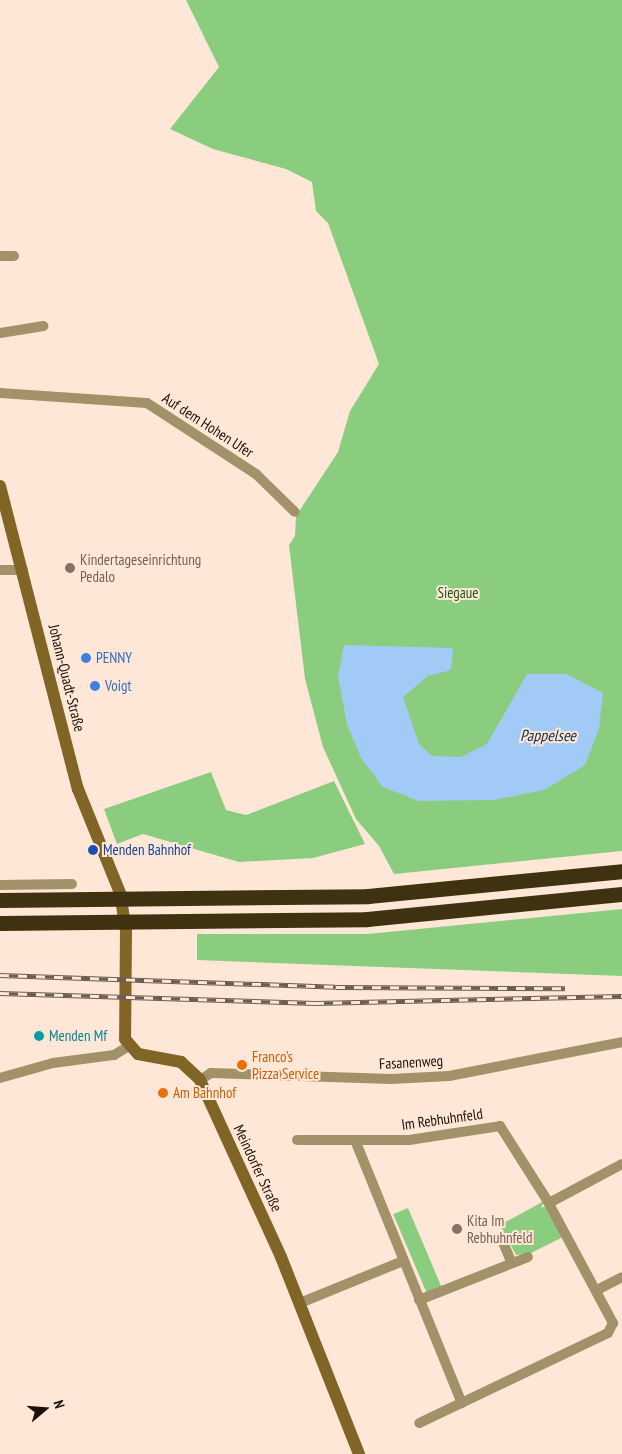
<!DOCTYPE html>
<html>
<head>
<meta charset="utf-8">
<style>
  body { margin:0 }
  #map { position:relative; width:622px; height:1454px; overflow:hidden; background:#fee7d6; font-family:"PT Sans Narrow",sans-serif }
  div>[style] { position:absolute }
  .green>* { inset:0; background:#8acd7f; transform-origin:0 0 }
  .water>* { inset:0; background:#a2caf7 }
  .street>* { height:10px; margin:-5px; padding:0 5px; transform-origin:5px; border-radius:5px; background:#a3916a }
  .secondary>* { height:12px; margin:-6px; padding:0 6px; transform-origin:6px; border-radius:6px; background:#806526 }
  .highway>* { height:15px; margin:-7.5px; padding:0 7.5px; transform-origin:7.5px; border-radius:7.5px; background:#3f3211 }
  .rail>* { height:5px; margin-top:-2.5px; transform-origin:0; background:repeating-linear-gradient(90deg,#fee7d6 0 9px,#6b5d52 0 18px); box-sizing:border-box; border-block:1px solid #6b5d52 }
  .dots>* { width:14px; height:14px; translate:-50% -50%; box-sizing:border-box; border:2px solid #fee7d6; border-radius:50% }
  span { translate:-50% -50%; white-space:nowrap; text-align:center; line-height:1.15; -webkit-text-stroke:4px #fee7d6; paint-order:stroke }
  .street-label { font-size:15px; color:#1b110a }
  .education-label { font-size:15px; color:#785e54 }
  .left { translate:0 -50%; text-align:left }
  .park-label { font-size:15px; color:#185a0a }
  .shop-label { font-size:15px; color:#366cbe }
  .transit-label { font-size:15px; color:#164399 }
  .culture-label { font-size:15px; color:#0d838f }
  .food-label { font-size:15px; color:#c56008 }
  .water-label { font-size:16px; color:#132f4c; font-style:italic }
  .north { position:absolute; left:20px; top:1384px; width:50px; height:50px; -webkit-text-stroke:4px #fee7d6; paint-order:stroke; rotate:72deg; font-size:14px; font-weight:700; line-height:20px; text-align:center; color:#1b110a }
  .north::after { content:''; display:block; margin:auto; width:18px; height:22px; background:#1b110a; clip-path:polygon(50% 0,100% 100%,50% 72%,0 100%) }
</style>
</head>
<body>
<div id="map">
  <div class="green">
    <div style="clip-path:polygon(186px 0,622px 0,622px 851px,394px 874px,379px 846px,356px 819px,323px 747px,305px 679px,289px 545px,295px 536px,296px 516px,338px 452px,350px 411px,379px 364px,328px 223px,316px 211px,312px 182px,286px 169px,213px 149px,170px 129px,219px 67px)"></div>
    <div style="clip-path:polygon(211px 772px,226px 810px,246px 815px,334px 781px,365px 844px,313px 858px,239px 862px,143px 834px,117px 844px,104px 809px)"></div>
    <div style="clip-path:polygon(622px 909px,622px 976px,197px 960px,197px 934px,368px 934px)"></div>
    <div style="clip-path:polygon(544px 1201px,541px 1208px,546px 1206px,563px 1237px,531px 1253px,516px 1255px,500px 1225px)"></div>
    <div style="left:408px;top:1208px;width:86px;height:16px;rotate:67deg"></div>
  </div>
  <div class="water">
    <div style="clip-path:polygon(344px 645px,453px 648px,451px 670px,428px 676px,403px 697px,419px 744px,432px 756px,461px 757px,487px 744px,527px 674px,566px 674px,603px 693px,599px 729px,585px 765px,544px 790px,494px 800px,419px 801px,383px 787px,361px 758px,347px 724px,338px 677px)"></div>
  </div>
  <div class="street">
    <div style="left:0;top:256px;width:14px"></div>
    <div style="left:0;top:333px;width:44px;rotate:-9.2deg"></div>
    <div style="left:0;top:393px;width:147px;rotate:3.9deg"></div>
    <div style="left:147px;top:403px;width:130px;rotate:33.1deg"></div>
    <div style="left:256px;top:474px;width:54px;rotate:44.3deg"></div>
    <div style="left:0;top:570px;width:23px"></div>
    <div style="left:0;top:885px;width:72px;rotate:-0.8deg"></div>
    <div style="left:0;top:1078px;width:55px;rotate:-15.8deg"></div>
    <div style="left:53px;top:1063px;width:62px;rotate:-7.5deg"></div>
    <div style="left:114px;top:1055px;width:17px;rotate:-31deg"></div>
    <div style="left:200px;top:1080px;width:13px;rotate:-32deg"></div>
    <div style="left:211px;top:1073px;width:180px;rotate:1.9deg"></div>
    <div style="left:391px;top:1079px;width:58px;rotate:-3deg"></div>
    <div style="left:449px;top:1076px;width:176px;rotate:-11.1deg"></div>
    <div style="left:297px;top:1140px;width:112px"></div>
    <div style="left:409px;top:1140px;width:92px;rotate:-8.7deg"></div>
    <div style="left:500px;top:1126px;width:88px;rotate:57.6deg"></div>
    <div style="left:547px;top:1200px;width:140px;rotate:61.8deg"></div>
    <div style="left:613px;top:1323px;width:11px;rotate:117deg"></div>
    <div style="left:608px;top:1333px;width:209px;rotate:154.5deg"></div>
    <div style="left:355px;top:1140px;width:284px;rotate:67.9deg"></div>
    <div style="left:549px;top:1203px;width:83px;rotate:-28.1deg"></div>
    <div style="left:502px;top:1240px;width:25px;rotate:67deg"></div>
    <div style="left:597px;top:1290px;width:28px;rotate:-27deg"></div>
    <div style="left:419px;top:1300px;width:117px;rotate:-21.5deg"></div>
    <div style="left:300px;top:1303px;width:111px;rotate:-22.2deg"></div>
  </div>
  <div class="secondary">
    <div style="left:0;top:486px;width:313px;rotate:75.6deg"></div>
    <div style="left:78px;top:789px;width:112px;rotate:68deg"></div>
    <div style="left:120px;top:893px;width:39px;rotate:81deg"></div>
    <div style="left:126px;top:932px;width:107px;rotate:90.5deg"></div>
    <div style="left:125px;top:1039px;width:20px;rotate:49deg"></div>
    <div style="left:138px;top:1054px;width:44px;rotate:10.5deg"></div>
    <div style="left:181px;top:1062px;width:26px;rotate:43deg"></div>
    <div style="left:200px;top:1080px;width:195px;rotate:65.4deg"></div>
    <div style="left:281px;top:1257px;width:212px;rotate:68.4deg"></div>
  </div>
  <div class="highway">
    <div style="left:0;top:900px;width:368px;rotate:-0.6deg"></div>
    <div style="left:368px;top:896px;width:255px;rotate:-5.6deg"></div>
    <div style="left:0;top:923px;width:367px;rotate:-0.6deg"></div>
    <div style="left:367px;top:919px;width:256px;rotate:-5.6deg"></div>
  </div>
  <div class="rail">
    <div style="left:0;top:975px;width:336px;rotate:2deg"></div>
    <div style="left:336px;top:987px;width:229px;rotate:0.3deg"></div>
    <div style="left:0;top:993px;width:315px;rotate:1.8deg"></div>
    <div style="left:315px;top:1003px;width:307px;rotate:-1.3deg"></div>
  </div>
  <div class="dots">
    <div style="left:70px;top:568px;background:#8d6e63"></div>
    <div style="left:86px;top:658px;background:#3f7fe0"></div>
    <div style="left:95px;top:686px;background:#3f7fe0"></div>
    <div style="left:93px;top:850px;background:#1a4fb4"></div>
    <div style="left:39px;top:1036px;background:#0f9aa8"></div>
    <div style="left:242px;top:1065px;background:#e8710a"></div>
    <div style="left:163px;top:1093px;background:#e8710a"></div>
    <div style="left:457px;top:1229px;background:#8d6e63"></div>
  </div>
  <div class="street-label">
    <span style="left:208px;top:425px;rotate:33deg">Auf dem Hohen Ufer</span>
    <span style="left:67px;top:678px;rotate:76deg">Johann-Quadt-Straße</span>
    <span style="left:411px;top:1062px;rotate:-3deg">Fasanenweg</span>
    <span style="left:442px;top:1119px;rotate:-8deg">Im Rebhuhnfeld</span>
    <span style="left:258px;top:1168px;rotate:65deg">Meindorfer Straße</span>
  </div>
  <div class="education-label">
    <span class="left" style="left:80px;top:568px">Kindertageseinrichtung<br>Pedalo</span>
    <span class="left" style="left:467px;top:1229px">Kita Im<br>Rebhuhnfeld</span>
  </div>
  <div class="park-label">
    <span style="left:458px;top:593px">Siegaue</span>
  </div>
  <div class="shop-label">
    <span class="left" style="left:96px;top:658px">PENNY</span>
    <span class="left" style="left:105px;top:686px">Voigt</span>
  </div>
  <div class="transit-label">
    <span class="left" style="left:103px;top:850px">Menden Bahnhof</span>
  </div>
  <div class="culture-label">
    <span class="left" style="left:49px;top:1036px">Menden Mf</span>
  </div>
  <div class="food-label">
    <span class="left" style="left:252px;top:1065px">Franco's<br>Pizza Service</span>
    <span class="left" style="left:173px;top:1093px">Am Bahnhof</span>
  </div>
  <div class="water-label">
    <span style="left:548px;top:735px">Pappelsee</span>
  </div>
  <div class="north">N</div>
</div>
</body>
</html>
